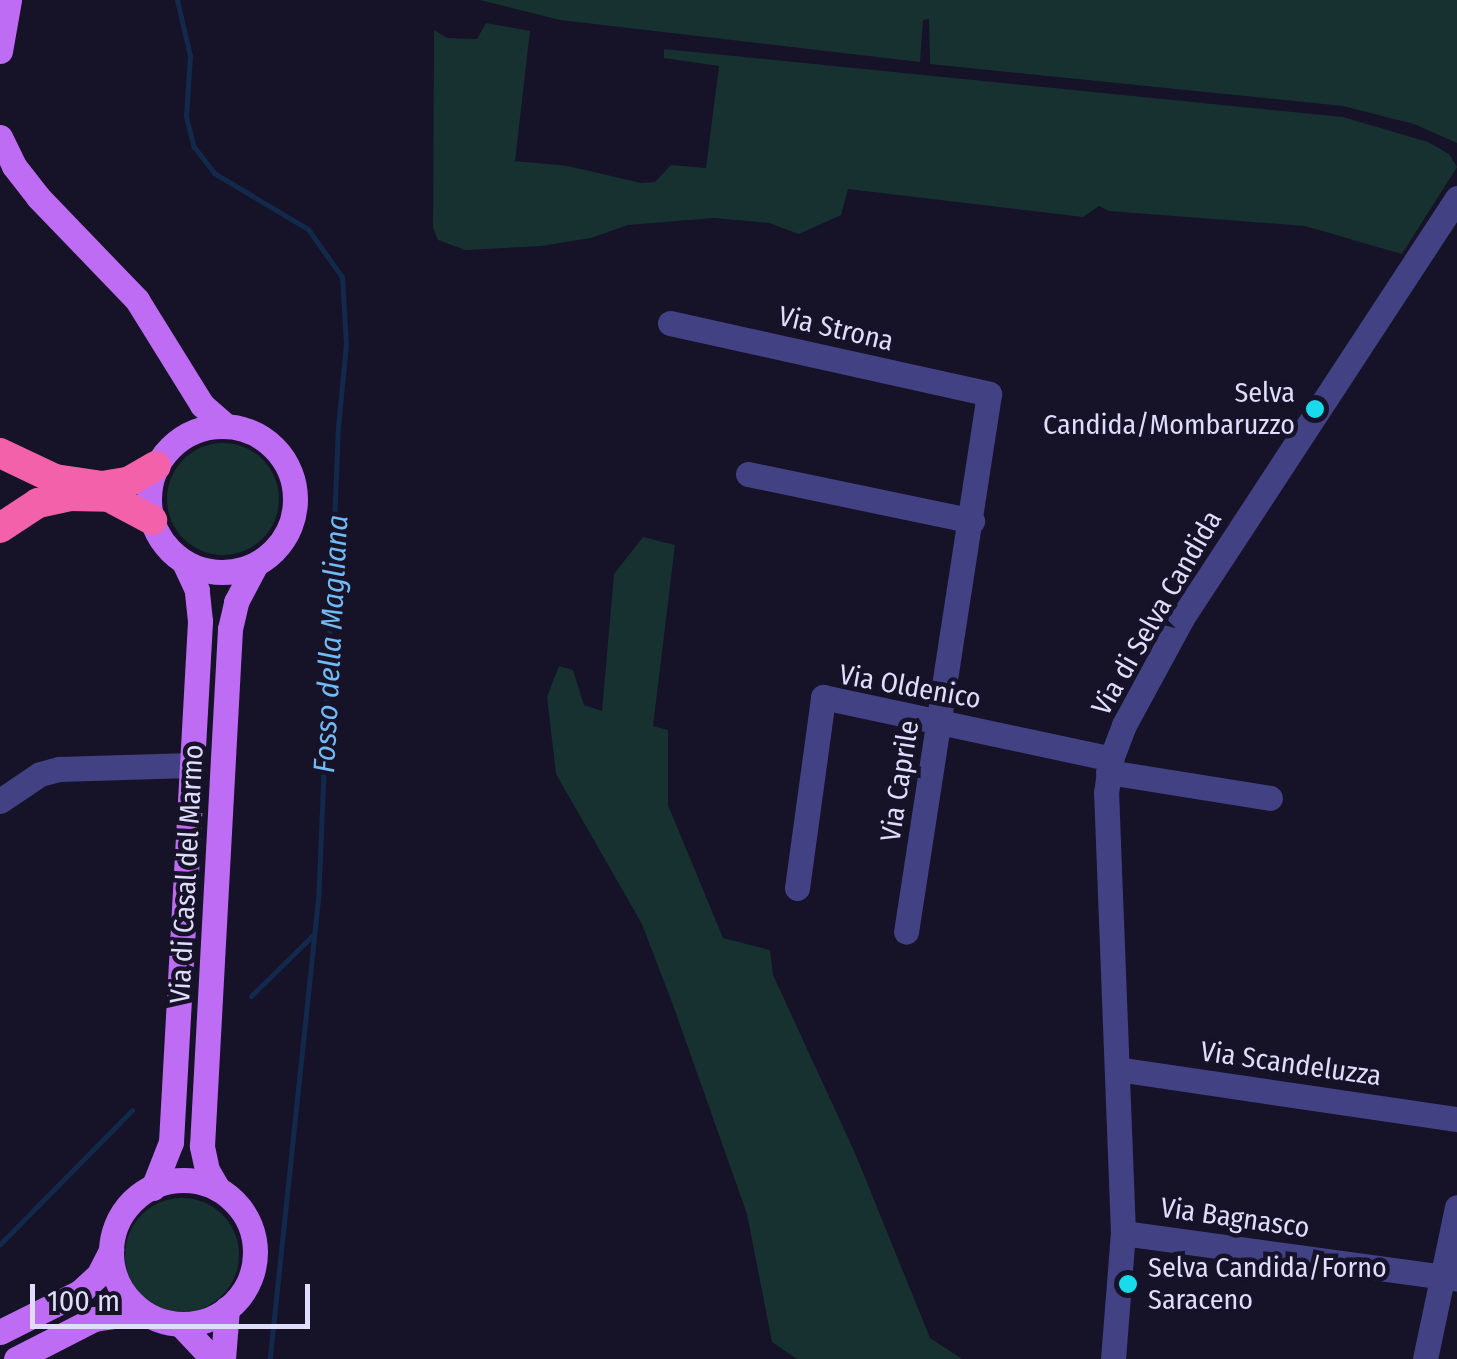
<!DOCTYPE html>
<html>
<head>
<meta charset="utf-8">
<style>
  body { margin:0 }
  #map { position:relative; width:1457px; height:1359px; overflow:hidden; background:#161228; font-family:"Fira Sans Condensed",sans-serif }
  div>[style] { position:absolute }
  .green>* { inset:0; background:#163130 }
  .round { border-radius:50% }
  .stream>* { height:5px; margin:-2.5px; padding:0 2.5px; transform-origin:2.5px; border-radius:2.5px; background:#13294b }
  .minor>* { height:25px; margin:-12.5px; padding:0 12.5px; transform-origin:12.5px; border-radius:12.5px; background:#424183 }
  .major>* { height:25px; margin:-12.5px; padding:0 12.5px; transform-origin:12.5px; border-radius:12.5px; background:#be6cf3 }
  .major>.ring { margin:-12.5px; padding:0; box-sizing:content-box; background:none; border:25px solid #be6cf3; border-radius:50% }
  .highway>* { height:30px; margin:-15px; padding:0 15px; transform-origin:15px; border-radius:15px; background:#f261a9 }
  .dots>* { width:28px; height:28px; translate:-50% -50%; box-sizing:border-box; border:5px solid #161228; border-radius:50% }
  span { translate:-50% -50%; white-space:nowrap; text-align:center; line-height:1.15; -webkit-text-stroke:9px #161228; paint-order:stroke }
  .street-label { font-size:28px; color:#dfdcfc }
  .poi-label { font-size:28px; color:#dfdcfc }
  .right { translate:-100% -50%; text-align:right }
  .left { translate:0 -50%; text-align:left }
  .water-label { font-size:30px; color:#72baf4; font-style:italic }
  .scale { position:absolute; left:30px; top:1284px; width:280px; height:45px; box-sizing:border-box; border:5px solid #dfdcfc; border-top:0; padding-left:12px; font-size:30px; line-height:35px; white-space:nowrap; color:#dfdcfc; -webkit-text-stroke:8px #161228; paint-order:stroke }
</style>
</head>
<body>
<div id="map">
  <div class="green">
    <div style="clip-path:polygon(480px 0,1457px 0,1457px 143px,1414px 124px,1343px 106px,930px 64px,929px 19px,923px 20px,920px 62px,560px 20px)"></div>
    <div style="clip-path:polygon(486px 23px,530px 31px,515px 161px,568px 166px,641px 183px,655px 182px,671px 165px,706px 168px,719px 66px,664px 58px,664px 49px,1343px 117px,1428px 142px,1449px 154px,1457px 167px,1402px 254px,1305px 226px,1109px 211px,1099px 206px,1083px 217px,848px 189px,841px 215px,799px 234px,769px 223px,714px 218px,628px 225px,591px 238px,541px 246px,465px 250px,438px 240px,433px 227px,434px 30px,447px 38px,477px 39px)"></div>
    <div class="round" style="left:167px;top:443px;width:112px;height:112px"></div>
    <div style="clip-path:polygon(643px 537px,675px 545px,653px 726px,668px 730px,668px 805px,723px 938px,770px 950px,773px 975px,855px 1153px,930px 1338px,962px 1359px,797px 1359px,772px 1342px,747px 1214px,673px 1005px,642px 924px,556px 774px,547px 697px,559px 666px,573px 670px,584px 705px,602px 711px,614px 574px)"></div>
    <div class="round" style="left:125px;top:1198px;width:114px;height:114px"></div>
  </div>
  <div class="stream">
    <div style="left:177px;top:0;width:57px;rotate:76.9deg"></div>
    <div style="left:190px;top:56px;width:60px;rotate:93.8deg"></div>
    <div style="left:186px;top:116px;width:32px;rotate:76deg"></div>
    <div style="left:194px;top:147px;width:33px;rotate:52deg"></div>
    <div style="left:214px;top:173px;width:109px;rotate:30.8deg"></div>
    <div style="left:308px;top:229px;width:59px;rotate:54.7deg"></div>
    <div style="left:342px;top:277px;width:67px;rotate:86.6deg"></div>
    <div style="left:346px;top:344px;width:83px;rotate:95.5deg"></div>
    <div style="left:338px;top:427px;width:472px;rotate:92.4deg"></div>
    <div style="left:318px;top:899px;width:462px;rotate:96deg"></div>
    <div style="left:251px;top:996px;width:87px;rotate:-44.5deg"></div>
    <div style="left:0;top:1244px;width:188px;rotate:-45.4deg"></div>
  </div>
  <div class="minor">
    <div style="left:670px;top:323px;width:327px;rotate:12.5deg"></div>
    <div style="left:989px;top:394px;width:544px;rotate:98.77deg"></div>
    <div style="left:748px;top:474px;width:229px;rotate:11.8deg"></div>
    <div style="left:1108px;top:772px;width:164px;rotate:9.1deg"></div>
    <div style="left:0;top:801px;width:48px;rotate:-34deg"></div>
    <div style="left:40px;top:774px;width:20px;rotate:-15deg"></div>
    <div style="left:59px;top:769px;width:131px;rotate:-1.7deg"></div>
    <div style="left:797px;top:888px;width:193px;rotate:-82.2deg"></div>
    <div style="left:823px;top:697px;width:295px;rotate:12.1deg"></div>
    <div style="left:1117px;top:1069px;width:344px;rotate:8.4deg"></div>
    <div style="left:1123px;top:1233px;width:337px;rotate:7.8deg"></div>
    <div style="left:1113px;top:1359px;width:126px;rotate:-85.5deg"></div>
    <div style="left:1123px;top:1233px;width:440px;rotate:-92.2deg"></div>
    <div style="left:1106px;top:793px;width:34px;rotate:-82deg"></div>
    <div style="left:1111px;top:759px;width:36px;rotate:-69deg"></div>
    <div style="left:1124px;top:725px;width:122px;rotate:-61.5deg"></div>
    <div style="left:1182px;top:618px;width:502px;rotate:-56.78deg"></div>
    <div style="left:1425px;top:1359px;width:155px;rotate:-78.1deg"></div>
  </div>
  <div class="major">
    <div style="left:0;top:51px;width:52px;rotate:-80deg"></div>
    <div style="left:0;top:137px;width:32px;rotate:64deg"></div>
    <div style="left:14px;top:166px;width:39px;rotate:52deg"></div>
    <div style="left:38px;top:197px;width:143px;rotate:46.1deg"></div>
    <div style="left:137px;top:300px;width:123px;rotate:58.2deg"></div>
    <div style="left:202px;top:405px;width:30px;rotate:41deg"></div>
    <div class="ring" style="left:149px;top:426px;width:121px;height:121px"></div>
    <div class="ring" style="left:111px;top:1180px;width:119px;height:119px"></div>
    <div style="left:153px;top:1188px;width:49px;rotate:-68.6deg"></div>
    <div style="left:171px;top:1142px;width:522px;rotate:-86.81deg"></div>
    <div style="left:200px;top:621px;width:31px;rotate:-96deg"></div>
    <div style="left:197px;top:590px;width:31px;rotate:-115deg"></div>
    <div style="left:218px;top:1189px;width:22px;rotate:-120deg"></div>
    <div style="left:207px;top:1170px;width:25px;rotate:-102deg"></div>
    <div style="left:202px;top:1146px;width:518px;rotate:-86.9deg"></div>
    <div style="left:230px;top:629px;width:28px;rotate:-77deg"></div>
    <div style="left:236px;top:602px;width:43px;rotate:-62.2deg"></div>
    <div style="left:180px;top:1324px;width:48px;rotate:46.7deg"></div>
    <div style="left:0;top:1332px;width:89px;rotate:-26.6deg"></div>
    <div style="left:80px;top:1292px;width:26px;rotate:-43deg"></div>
    <div style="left:99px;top:1274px;width:27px;rotate:-63deg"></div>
    <div style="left:16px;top:1359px;width:88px;rotate:-27.1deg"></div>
    <div style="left:94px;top:1319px;width:49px;rotate:-8.3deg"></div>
    <div style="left:223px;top:1359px;width:51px;rotate:-85.5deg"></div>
  </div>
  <div class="highway">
    <div style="left:0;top:453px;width:61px;rotate:25.3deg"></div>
    <div style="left:55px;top:479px;width:48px;rotate:8.5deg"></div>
    <div style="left:102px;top:486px;width:26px;rotate:-9deg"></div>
    <div style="left:128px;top:482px;width:32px;rotate:-30deg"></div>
    <div style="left:0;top:528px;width:45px;rotate:-33.3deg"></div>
    <div style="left:38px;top:503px;width:33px;rotate:-12deg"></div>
    <div style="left:70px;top:496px;width:39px;rotate:1deg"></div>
    <div style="left:109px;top:497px;width:49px;rotate:28.1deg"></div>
  </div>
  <div class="dots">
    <div style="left:1315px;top:409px;background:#18dbec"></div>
    <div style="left:1128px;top:1284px;background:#18dbec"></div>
  </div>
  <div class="street-label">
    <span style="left:836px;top:329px;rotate:13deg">Via Strona</span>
    <span style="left:1157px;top:613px;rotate:-60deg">Via di Selva Candida</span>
    <span style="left:910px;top:687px;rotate:10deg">Via Oldenico</span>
    <span style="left:900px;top:781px;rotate:-81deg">Via Caprile</span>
    <span style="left:187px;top:874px;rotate:-87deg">Via di Casal del Marmo</span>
    <span style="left:1291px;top:1064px;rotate:8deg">Via Scandeluzza</span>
    <span style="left:1235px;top:1218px;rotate:8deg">Via Bagnasco</span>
  </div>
  <div class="poi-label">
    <span class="right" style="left:1295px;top:409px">Selva<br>Candida/Mombaruzzo</span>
    <span class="left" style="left:1148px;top:1284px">Selva Candida/Forno<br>Saraceno</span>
  </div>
  <div class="water-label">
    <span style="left:331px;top:644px;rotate:-87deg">Fosso della Magliana</span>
  </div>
  <div class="scale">100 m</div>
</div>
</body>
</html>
